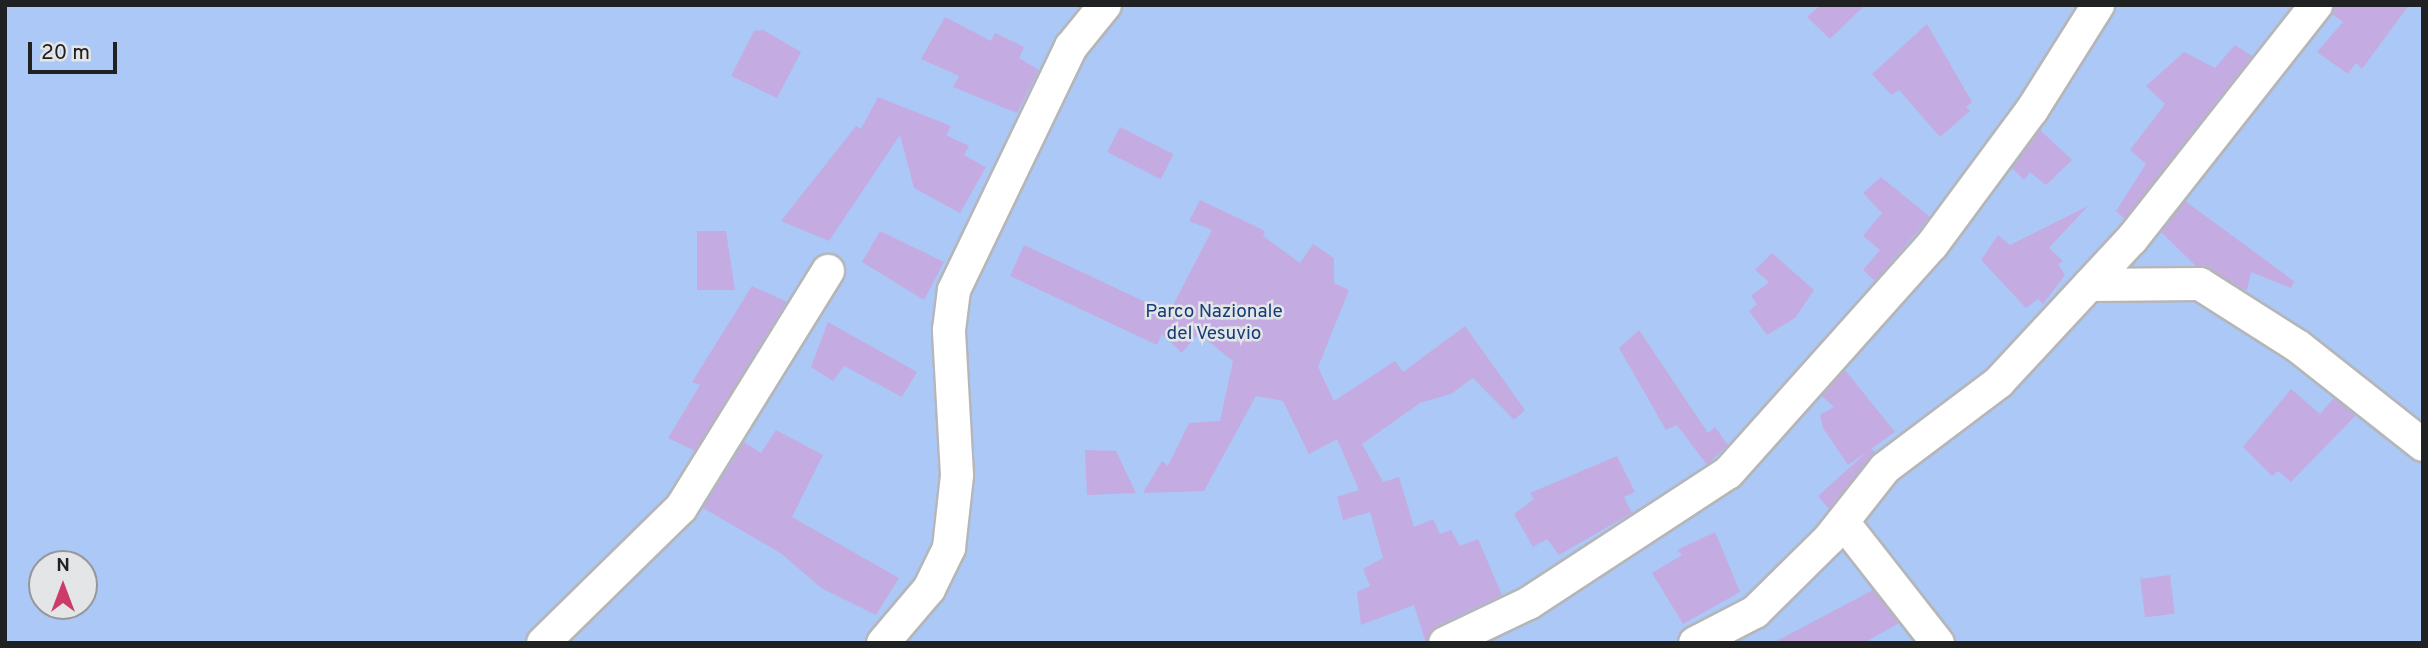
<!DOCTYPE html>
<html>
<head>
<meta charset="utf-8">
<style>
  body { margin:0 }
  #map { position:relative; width:2428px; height:648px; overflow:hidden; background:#e3e5e7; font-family:Overpass,sans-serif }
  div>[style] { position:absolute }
  .green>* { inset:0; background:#abc8f6 }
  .building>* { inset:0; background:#c4ace3; transform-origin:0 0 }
  .roads { filter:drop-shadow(2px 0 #b5b6b9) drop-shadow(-2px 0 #b5b6b9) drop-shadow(0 2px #b5b6b9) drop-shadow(0 -2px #b5b6b9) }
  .minor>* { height:32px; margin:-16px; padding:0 16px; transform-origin:16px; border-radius:16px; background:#fff }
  span { translate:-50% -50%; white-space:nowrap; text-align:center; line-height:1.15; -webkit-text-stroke:5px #e3e5e7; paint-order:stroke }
  .park-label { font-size:19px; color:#163d78 }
  .frame { position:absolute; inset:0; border:7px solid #202122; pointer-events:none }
  .north { position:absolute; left:28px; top:550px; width:70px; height:70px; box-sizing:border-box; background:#e3e5e7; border:2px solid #959798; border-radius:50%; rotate:0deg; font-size:19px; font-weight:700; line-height:28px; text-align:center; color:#202122 }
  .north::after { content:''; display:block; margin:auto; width:24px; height:32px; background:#cb3d68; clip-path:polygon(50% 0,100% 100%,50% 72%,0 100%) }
  .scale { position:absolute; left:28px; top:42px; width:89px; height:32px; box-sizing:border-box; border:4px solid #202122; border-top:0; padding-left:9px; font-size:21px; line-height:24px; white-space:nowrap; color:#202122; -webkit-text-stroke:5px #e3e5e7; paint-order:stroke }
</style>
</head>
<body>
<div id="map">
  <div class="green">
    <div style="clip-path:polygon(evenodd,5px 5px,2423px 5px,2423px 643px,5px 643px,5px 5px,42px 564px,84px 564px,84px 606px,42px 606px,42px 564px)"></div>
  </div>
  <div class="building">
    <div style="clip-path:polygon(1821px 5px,1865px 5px,1830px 39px,1807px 17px)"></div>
    <div style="clip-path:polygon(2334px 5px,2409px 5px,2362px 69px,2356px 63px,2348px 74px,2317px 52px,2343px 22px,2332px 14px)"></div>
    <div style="clip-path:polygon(945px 17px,991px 41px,995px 33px,1024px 47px,1019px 58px,1039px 70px,1017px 113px,953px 87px,959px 76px,921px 59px)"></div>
    <div style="clip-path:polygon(1927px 24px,1972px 102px,1966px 107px,1970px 111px,1940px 137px,1899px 90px,1891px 95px,1872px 74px)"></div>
    <div style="clip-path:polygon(763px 30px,801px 52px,777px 98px,731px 76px,754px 31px)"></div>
    <div style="clip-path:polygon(2235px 45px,2252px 56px,2125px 219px,2116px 211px,2146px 164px,2130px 150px,2165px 104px,2146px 86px,2184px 52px,2215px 68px)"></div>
    <div style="clip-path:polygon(878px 97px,951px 126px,946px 135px,969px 146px,964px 155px,986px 167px,960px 213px,914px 188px,900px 135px,829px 241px,781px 221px,856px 126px,861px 129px)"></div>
    <div style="left:1120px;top:127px;width:60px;height:28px;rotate:27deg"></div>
    <div style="clip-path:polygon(2040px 130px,2072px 160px,2046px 185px,2030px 172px,2024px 180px,2012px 168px)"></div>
    <div style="clip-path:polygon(1881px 177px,1930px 217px,1875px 281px,1863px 270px,1880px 250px,1863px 236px,1882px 213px,1863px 193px)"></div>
    <div style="clip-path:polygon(1200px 200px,1265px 231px,1263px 236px,1300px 263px,1313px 244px,1334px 258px,1334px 283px,1349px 290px,1318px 367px,1334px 401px,1395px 361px,1403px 372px,1465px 326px,1525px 410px,1514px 420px,1473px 378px,1451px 394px,1420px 403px,1362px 444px,1383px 482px,1399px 477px,1414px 527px,1433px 519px,1440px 534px,1451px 530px,1460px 546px,1478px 539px,1502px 595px,1437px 626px,1426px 643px,1414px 605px,1361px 625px,1357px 592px,1370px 586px,1363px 569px,1383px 558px,1370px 512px,1343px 520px,1337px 497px,1359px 490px,1337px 439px,1309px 454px,1283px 401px,1256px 396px,1204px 491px,1143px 493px,1162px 461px,1168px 466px,1189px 423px,1220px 421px,1233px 361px,1198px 333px,1182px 353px,1162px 334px,1157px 345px,1010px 276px,1024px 245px,1169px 313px,1212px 230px,1189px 221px)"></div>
    <div style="clip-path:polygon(2185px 201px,2294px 281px,2291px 288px,2251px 272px,2247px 290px,2241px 288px,2196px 266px,2161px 232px)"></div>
    <div style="clip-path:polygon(2088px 206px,2049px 248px,2063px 261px,2058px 264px,2065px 275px,2043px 304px,2038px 299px,2026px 308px,1981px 260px,1998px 235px,2010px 245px)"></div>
    <div style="clip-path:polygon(697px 231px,726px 231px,735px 290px,697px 290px)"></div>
    <div style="clip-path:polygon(880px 231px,944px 262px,924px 300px,862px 262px)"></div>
    <div style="clip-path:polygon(1772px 253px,1814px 290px,1795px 318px,1767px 335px,1749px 311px,1757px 304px,1751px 296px,1769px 282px,1755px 270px)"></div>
    <div style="clip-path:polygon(752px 286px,787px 302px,695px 451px,668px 438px,700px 385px,692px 382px)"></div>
    <div style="clip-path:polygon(828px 322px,917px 372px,902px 397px,844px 366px,833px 381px,811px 367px)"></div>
    <div style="clip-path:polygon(1639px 330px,1708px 433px,1715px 427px,1728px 445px,1707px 465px,1677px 425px,1666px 430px,1619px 348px)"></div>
    <div style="clip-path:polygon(1845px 370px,1895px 432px,1871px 449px,1875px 452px,1829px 509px,1818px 496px,1867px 452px,1848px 465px,1823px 428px,1820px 415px,1834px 407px,1822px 396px)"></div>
    <div style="clip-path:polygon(2291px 389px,2320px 414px,2334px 398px,2356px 415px,2291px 482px,2278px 471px,2272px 476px,2243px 447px)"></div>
    <div style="clip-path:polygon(776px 430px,823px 455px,792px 517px,899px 578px,876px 615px,821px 588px,782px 554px,703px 508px,744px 442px,761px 453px)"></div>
    <div style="clip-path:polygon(1085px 450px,1116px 451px,1136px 493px,1087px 495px)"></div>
    <div style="clip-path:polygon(1617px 456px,1635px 492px,1624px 497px,1632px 513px,1559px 555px,1547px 539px,1533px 547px,1514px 514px,1534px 499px,1530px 493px)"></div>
    <div style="clip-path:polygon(1715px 532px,1740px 592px,1683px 624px,1652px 573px,1682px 555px,1677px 550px)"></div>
    <div style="left:2170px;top:575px;width:39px;height:30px;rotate:83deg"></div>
    <div style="clip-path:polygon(1873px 590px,1899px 623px,1864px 643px,1773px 643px)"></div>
  </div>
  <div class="roads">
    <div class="minor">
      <div style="left:2089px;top:285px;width:111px;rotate:-0.5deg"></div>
      <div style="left:2200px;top:284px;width:117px;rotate:32.5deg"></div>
      <div style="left:2299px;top:347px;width:158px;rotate:38.3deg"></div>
      <div style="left:1843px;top:522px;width:154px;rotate:51.9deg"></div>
      <div style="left:543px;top:643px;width:193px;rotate:-44.4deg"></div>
      <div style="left:681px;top:508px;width:279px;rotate:-58.2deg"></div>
      <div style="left:883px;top:643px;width:71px;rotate:-49.6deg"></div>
      <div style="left:929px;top:589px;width:46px;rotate:-64deg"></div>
      <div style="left:949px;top:548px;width:73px;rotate:-83.7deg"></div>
      <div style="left:957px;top:475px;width:145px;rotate:-93.2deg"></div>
      <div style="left:949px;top:330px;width:40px;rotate:-82.9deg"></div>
      <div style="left:954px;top:290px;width:270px;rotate:-64.3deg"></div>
      <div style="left:1071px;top:47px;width:54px;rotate:-51deg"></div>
      <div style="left:1445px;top:643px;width:93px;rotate:-25.5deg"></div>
      <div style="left:1529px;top:603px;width:238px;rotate:-33.2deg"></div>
      <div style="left:1728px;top:473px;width:306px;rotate:-48.2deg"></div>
      <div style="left:1932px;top:245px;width:168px;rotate:-53.5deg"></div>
      <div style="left:2032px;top:110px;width:124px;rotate:-57.8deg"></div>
      <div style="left:1695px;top:643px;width:68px;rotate:-27.3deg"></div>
      <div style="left:1755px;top:612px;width:104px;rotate:-44.6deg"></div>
      <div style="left:1829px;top:539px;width:90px;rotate:-51.7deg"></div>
      <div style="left:1885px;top:468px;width:143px;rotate:-37deg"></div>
      <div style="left:1999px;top:382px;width:195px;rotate:-47.1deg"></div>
      <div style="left:2132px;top:239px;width:298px;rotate:-51.8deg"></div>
    </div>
  </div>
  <div class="park-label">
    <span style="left:1214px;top:324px">Parco Nazionale<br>del Vesuvio</span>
  </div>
  <div class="frame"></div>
  <div class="north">N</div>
  <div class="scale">20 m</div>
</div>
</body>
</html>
